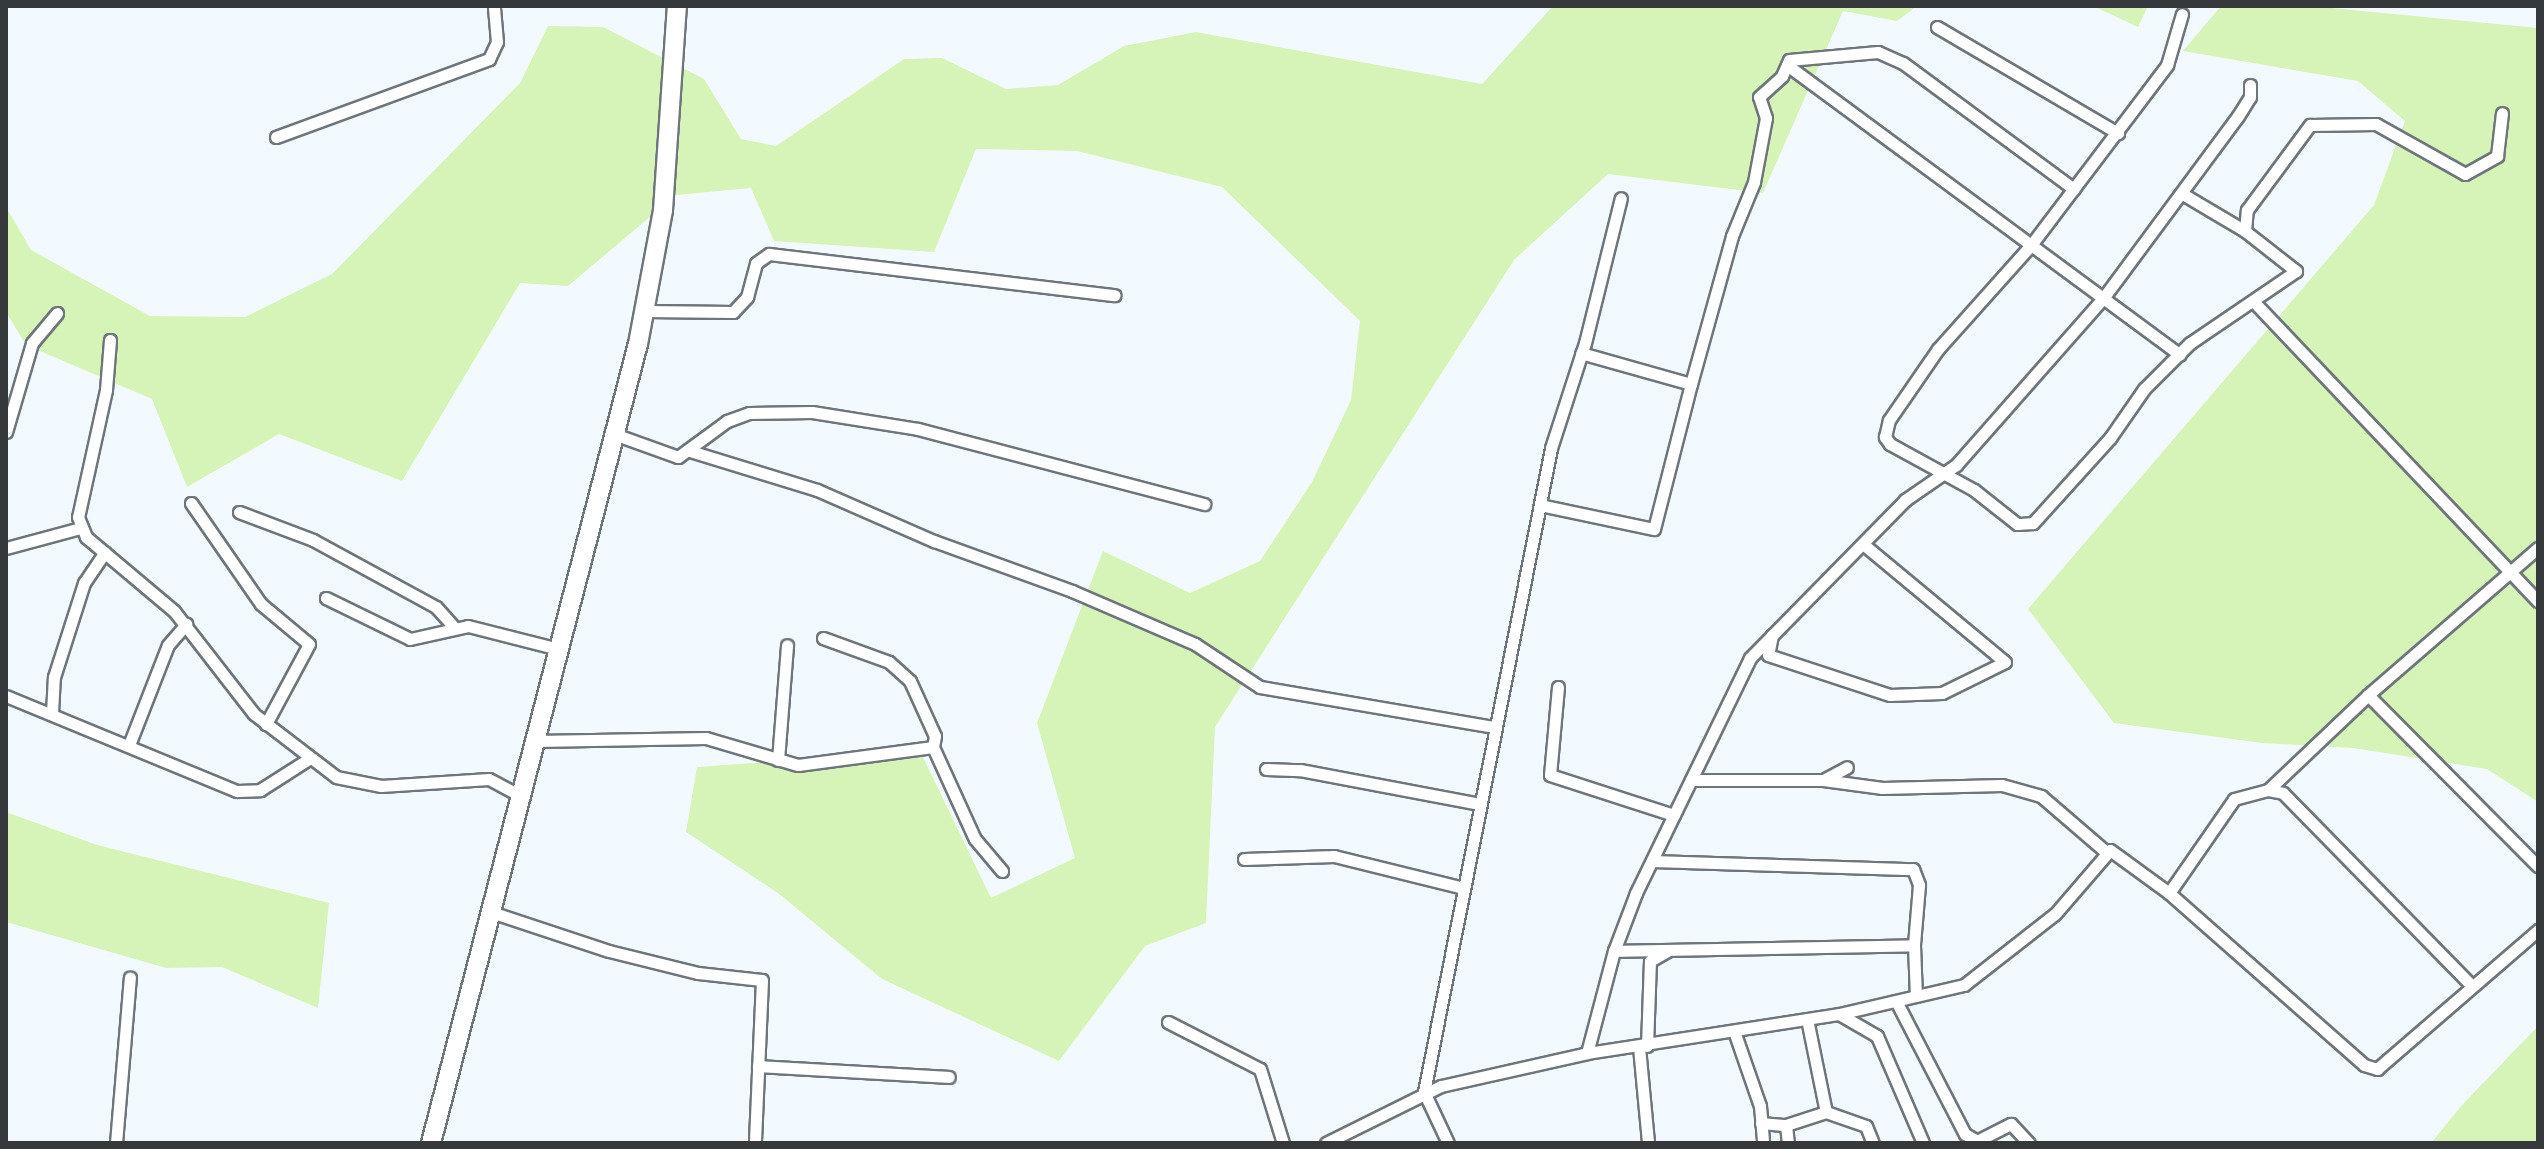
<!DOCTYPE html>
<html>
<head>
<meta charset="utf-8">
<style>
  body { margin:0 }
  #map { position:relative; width:2544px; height:1149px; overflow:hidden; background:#f3faff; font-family:"Work Sans",sans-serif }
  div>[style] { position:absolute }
  .green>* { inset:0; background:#d6f3b8 }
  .roads { filter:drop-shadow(2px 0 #6e757b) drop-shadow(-2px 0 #6e757b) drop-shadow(0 2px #6e757b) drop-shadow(0 -2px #6e757b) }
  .minor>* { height:11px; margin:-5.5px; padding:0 5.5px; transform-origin:5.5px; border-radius:5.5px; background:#fff }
  .primary>* { height:18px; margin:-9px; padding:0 9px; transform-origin:9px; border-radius:9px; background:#fff }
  span { translate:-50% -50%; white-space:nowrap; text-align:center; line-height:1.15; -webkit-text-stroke:6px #f3faff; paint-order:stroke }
  .frame { position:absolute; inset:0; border:8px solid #36393b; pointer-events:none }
</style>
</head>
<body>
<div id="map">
  <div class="green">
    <div style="clip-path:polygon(1553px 6px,1917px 6px,1897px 21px,1843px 11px,1763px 193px,1608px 174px,1514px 260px,1215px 727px,1206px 923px,1145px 946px,1059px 1061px,882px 979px,778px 893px,686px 832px,697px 767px,920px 751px,991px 898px,1075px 858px,1037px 723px,1103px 551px,1190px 593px,1260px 561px,1312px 482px,1351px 400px,1360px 321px,1222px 187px,1077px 151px,976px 149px,934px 252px,774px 241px,751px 188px,676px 195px,568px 286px,520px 283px,402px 481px,279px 434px,187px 487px,152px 399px,26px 345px,6px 312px,6px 207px,31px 250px,150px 316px,245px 317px,332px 274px,520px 83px,548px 26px,603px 27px,704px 79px,741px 139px,776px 146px,904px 59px,942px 58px,1006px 89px,1058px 85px,1124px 46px,1196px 32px,1482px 84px)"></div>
    <div style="clip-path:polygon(2093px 6px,2148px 6px,2138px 27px)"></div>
    <div style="clip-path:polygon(2221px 6px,2311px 6px,2538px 28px,2538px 802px,2487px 769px,2353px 748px,2262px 743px,2114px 723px,2028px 609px,2374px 205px,2405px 121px,2358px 81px,2183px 51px)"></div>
    <div style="clip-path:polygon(6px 812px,97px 845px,329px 903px,318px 1008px,222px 967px,166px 968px,6px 922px)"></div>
    <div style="clip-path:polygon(2538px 1026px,2538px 1143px,2431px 1143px,2462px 1105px)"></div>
  </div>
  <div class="roads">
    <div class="minor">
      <div style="left:1937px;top:27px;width:210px;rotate:30.4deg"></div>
      <div style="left:1787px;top:65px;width:488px;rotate:36.4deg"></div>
      <div style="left:276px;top:137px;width:227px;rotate:-20.1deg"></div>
      <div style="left:489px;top:59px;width:19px;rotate:-65deg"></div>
      <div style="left:497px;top:42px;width:36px;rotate:-95deg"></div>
      <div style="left:2181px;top:193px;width:74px;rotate:30.7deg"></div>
      <div style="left:2245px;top:231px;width:65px;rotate:38.1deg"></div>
      <div style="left:2296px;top:271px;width:128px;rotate:145.8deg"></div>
      <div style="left:2190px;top:343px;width:65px;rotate:135deg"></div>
      <div style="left:2144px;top:389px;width:60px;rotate:124.8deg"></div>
      <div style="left:2110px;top:438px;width:115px;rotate:132.2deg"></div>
      <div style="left:2033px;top:523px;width:16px;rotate:176deg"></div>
      <div style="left:2017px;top:524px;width:55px;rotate:-141.7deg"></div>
      <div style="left:1974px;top:490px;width:96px;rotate:-151.3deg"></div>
      <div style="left:1890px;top:444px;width:9px;rotate:-126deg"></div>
      <div style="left:1885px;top:437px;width:17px;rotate:-77deg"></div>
      <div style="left:1889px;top:420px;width:86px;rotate:-55.4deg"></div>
      <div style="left:1938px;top:349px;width:140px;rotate:-48.2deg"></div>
      <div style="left:2031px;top:245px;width:226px;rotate:-52.9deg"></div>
      <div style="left:2167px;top:65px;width:53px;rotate:-73.6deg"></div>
      <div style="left:2245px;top:231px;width:21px;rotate:-85deg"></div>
      <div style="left:2247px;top:210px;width:106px;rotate:-53.5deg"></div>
      <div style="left:2310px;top:125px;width:66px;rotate:-0.9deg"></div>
      <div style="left:2376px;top:124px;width:102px;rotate:29.3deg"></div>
      <div style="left:2465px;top:174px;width:37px;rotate:-29deg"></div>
      <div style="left:2497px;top:156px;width:43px;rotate:-83.4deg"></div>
      <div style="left:2254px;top:302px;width:412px;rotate:46.5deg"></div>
      <div style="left:645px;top:311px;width:88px;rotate:0.7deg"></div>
      <div style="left:733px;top:312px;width:21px;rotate:-47deg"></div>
      <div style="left:747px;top:297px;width:35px;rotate:-75deg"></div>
      <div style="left:756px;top:263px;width:16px;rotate:-35deg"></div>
      <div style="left:769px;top:254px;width:348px;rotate:6.8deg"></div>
      <div style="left:110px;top:340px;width:50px;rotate:94.6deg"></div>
      <div style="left:106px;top:390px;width:130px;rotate:102.4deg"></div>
      <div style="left:78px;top:517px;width:22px;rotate:68deg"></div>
      <div style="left:86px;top:537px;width:115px;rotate:40.1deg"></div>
      <div style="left:174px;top:611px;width:130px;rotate:52.2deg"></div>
      <div style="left:254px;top:714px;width:103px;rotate:37.5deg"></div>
      <div style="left:336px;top:777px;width:46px;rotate:11.3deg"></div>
      <div style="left:381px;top:786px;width:108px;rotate:-3.7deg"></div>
      <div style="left:489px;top:779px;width:36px;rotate:28deg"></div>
      <div style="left:1691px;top:384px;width:154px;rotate:-74.5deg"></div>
      <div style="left:1732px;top:236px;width:58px;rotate:-67.8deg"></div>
      <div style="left:1754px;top:182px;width:65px;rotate:-79.4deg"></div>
      <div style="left:1766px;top:118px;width:22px;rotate:-108deg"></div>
      <div style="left:1759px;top:97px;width:31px;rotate:-42deg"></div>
      <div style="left:1782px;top:76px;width:17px;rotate:-66deg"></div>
      <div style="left:1789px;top:60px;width:89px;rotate:-5.1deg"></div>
      <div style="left:1878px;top:52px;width:27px;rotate:24deg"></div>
      <div style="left:1903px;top:63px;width:212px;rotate:36.4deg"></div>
      <div style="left:6px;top:432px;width:93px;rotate:-73.7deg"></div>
      <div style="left:32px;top:343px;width:39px;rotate:-50deg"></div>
      <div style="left:614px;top:434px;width:68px;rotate:19.8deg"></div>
      <div style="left:678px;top:457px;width:61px;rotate:-36.3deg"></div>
      <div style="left:727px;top:421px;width:23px;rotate:-20deg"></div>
      <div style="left:749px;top:413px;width:63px;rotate:-0.9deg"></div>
      <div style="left:812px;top:412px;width:107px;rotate:9.1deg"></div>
      <div style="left:918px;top:429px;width:296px;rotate:14.7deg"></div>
      <div style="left:690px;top:451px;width:133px;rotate:17.1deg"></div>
      <div style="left:817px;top:490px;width:128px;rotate:23.6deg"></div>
      <div style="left:934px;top:541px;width:147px;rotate:19.9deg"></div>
      <div style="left:1072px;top:591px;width:134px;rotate:23.3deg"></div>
      <div style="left:1195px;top:644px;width:78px;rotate:33.5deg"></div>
      <div style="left:1260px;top:687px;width:238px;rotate:9.7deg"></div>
      <div style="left:191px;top:503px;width:123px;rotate:55.3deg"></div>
      <div style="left:261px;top:604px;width:62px;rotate:39.8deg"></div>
      <div style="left:309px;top:644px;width:91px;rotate:118.3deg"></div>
      <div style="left:1540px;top:505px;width:116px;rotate:11.9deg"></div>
      <div style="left:1654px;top:529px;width:150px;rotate:-75.7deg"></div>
      <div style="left:1691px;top:384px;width:114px;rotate:-164.3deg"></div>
      <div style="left:239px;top:512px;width:79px;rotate:20.7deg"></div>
      <div style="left:313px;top:540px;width:140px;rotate:28.6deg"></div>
      <div style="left:436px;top:607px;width:25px;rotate:48deg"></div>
      <div style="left:6px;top:548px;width:77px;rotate:-15.1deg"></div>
      <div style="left:326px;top:598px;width:93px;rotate:26deg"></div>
      <div style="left:410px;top:639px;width:59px;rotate:-12.6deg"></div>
      <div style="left:468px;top:626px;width:94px;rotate:14.2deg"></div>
      <div style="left:1772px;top:635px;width:20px;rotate:101deg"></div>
      <div style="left:1768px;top:655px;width:128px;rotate:18.2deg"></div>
      <div style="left:1890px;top:695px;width:52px;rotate:-2.2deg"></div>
      <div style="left:1942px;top:693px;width:70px;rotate:-26.2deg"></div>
      <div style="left:2005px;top:662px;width:185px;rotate:-140.3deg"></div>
      <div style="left:823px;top:638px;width:70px;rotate:20deg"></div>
      <div style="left:889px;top:662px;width:28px;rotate:42deg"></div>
      <div style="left:910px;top:681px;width:60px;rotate:65.6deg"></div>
      <div style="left:935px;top:736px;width:11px;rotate:100deg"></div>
      <div style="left:1558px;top:687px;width:88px;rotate:95.2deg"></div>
      <div style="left:1550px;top:775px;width:130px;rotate:17.9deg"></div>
      <div style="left:2368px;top:695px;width:241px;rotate:45.2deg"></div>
      <div style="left:6px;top:696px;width:250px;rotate:22.4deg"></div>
      <div style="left:237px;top:791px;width:23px;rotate:-2deg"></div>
      <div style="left:260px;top:790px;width:56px;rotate:-32.6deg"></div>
      <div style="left:52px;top:713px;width:36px;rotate:-87deg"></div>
      <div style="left:54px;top:677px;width:99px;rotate:-72.3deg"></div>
      <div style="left:84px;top:583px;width:37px;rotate:-56deg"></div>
      <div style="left:535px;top:741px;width:171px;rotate:-1deg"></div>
      <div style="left:706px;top:738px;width:96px;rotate:16.4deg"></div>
      <div style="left:798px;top:765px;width:136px;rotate:-7.6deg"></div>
      <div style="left:933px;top:747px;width:101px;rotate:65.5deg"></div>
      <div style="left:975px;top:839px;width:42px;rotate:49.8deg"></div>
      <div style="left:129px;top:745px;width:107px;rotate:-68.7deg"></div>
      <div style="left:168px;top:645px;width:28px;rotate:-49deg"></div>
      <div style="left:778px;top:760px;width:115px;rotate:-85.5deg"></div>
      <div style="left:1266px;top:769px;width:34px;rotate:2deg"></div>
      <div style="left:1300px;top:770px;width:183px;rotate:10.7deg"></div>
      <div style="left:1691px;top:780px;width:132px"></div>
      <div style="left:1823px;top:780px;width:27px;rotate:-28deg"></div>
      <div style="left:1823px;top:780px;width:60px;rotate:7.7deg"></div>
      <div style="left:1882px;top:788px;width:120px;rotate:-1.4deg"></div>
      <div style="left:2002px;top:785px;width:41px;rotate:15.8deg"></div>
      <div style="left:2041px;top:796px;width:84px;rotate:40.7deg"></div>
      <div style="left:2268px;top:790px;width:138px;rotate:-43.5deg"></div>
      <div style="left:2368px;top:695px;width:225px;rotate:-40.9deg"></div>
      <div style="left:1244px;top:859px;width:90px;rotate:-1.9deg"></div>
      <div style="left:1334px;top:856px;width:133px;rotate:13.9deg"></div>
      <div style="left:1652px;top:861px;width:261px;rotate:1.8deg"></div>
      <div style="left:1913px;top:869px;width:17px;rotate:69deg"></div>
      <div style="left:1919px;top:885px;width:60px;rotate:94.8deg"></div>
      <div style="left:1914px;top:945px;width:51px;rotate:87.8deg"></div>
      <div style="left:2169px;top:893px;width:114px;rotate:-55.3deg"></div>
      <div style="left:2234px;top:799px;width:35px;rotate:-15deg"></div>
      <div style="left:2268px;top:790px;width:15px;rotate:11deg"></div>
      <div style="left:2283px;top:793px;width:269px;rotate:45.6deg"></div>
      <div style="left:491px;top:912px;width:124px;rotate:18.3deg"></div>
      <div style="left:609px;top:951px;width:92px;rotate:13.9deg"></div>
      <div style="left:698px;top:973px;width:64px;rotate:6.2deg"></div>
      <div style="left:762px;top:980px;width:163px;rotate:92.5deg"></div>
      <div style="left:1614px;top:951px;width:300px;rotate:-1.1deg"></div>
      <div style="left:1896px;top:1001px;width:150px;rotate:62.6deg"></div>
      <div style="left:1965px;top:1134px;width:14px;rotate:30deg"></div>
      <div style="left:1977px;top:1141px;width:38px;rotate:-27deg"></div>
      <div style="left:2011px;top:1124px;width:26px;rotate:47deg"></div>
      <div style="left:1839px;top:1014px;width:44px;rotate:30.1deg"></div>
      <div style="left:1877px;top:1036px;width:116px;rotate:66.7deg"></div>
      <div style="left:1807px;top:1019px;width:95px;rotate:78.5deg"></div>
      <div style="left:1826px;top:1112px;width:42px;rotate:19.3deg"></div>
      <div style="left:1866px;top:1126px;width:18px;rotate:68deg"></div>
      <div style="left:1168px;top:1022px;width:103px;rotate:27.1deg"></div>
      <div style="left:1260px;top:1069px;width:77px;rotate:72.7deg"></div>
      <div style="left:1734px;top:1031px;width:79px;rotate:70.9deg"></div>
      <div style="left:1760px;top:1106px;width:37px;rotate:85deg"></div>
      <div style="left:1647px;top:1046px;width:85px;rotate:-88deg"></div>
      <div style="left:1650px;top:961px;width:22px;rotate:-30deg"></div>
      <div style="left:1639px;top:1047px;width:96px;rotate:84.6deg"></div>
      <div style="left:1587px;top:1053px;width:106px;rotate:-75.2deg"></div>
      <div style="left:1614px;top:951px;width:62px;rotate:-69.2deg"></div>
      <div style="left:1636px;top:893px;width:261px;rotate:-64.1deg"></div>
      <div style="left:1750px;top:658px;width:221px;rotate:-45.5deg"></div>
      <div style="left:1905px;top:500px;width:62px;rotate:-34.5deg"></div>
      <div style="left:1956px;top:465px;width:224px;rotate:-48.6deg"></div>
      <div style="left:2104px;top:297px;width:225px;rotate:-53.5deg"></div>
      <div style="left:2238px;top:116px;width:22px;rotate:-58deg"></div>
      <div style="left:2250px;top:97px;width:12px;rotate:-90deg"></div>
      <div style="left:758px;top:1066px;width:191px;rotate:3.3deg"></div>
      <div style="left:1761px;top:1123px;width:25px;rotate:5deg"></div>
      <div style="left:1786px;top:1125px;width:42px;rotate:-18deg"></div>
      <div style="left:1786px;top:1125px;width:18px;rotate:84deg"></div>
      <div style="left:116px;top:1143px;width:166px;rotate:-85.2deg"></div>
      <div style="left:1326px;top:1143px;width:128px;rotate:-26.4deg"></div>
      <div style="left:1441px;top:1086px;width:150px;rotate:-12.7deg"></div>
      <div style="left:1587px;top:1053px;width:255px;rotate:-8.8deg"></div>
      <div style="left:1839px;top:1014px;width:128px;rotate:-13.1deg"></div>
      <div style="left:1964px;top:985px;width:115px;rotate:-38deg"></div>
      <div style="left:2055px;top:914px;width:84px;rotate:-49.3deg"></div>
      <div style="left:2110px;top:850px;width:73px;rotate:36.1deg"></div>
      <div style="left:2169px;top:893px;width:260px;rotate:41.4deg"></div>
      <div style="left:2364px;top:1065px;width:14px;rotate:17deg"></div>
      <div style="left:2377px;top:1069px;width:213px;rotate:-40.8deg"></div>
      <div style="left:1448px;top:1143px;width:56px;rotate:-115.2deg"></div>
      <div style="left:1424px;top:1092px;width:656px;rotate:-78.84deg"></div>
      <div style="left:1551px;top:448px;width:110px;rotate:-72.1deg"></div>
      <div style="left:1585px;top:343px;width:149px;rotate:-76.1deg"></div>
    </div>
    <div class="primary">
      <div style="left:431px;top:1143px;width:825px;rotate:-75.48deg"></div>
      <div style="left:638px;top:344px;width:136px;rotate:-79.4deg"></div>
      <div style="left:663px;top:210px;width:204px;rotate:-86.1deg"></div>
    </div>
  </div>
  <div class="frame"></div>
</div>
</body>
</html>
